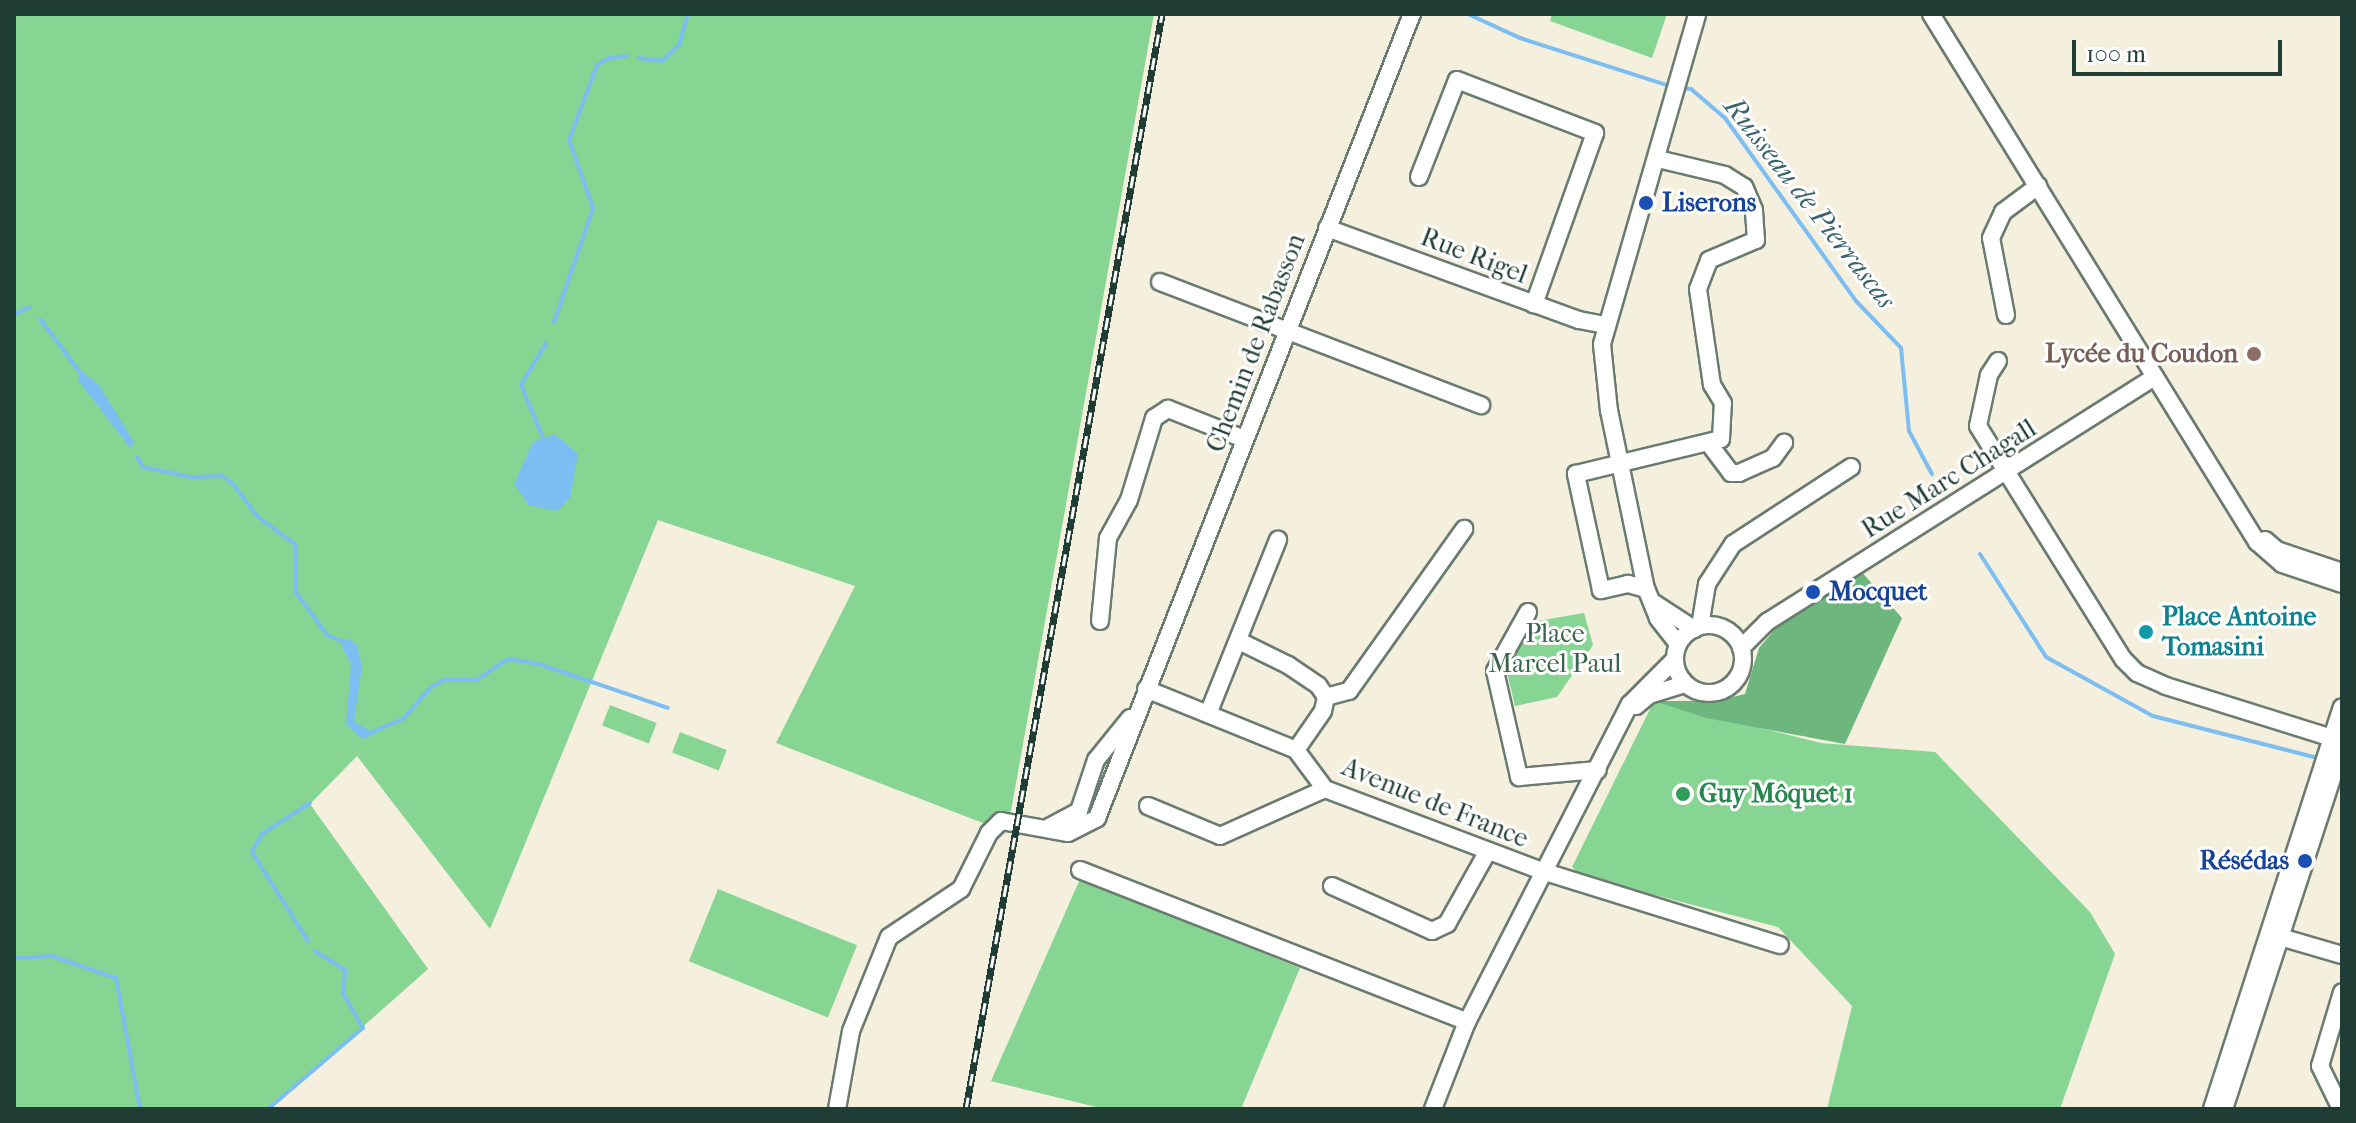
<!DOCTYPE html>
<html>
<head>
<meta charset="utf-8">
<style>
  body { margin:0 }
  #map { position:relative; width:2356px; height:1123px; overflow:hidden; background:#f5efde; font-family:"IM FELL French Canon",serif }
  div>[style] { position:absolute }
  .green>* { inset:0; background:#87d593; transform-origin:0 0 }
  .forest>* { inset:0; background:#6db67d }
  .water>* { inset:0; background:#7cbef2 }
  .stream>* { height:4px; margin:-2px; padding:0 2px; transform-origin:2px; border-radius:2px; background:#7cbef2 }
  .roads { filter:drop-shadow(2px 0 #6a7b70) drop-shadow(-2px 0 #6a7b70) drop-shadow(0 2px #6a7b70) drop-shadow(0 -2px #6a7b70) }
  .minor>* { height:16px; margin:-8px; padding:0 8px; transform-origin:8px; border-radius:8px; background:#fff }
  .minor>.ring { margin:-8px; padding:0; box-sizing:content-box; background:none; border:16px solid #fff; border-radius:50% }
  .rail>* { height:7px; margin-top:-3.5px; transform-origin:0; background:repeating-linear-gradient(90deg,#fff 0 12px,#1f3d34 0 24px); box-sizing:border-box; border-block:2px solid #1f3d34 }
  .dots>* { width:22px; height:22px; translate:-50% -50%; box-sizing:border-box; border:4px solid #fff; border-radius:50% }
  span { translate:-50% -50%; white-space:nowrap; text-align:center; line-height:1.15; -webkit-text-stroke:6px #fff; paint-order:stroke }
  .transit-label { font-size:26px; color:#164399; font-weight:700 }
  .left { translate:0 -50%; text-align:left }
  .right { translate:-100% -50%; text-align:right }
  .street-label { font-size:26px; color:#1f3d34 }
  .education-label { font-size:26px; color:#785e54; font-weight:700 }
  .culture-label { font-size:26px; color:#0d838f; font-weight:700 }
  .park-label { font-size:26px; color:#39634c }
  .leisure-label { font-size:26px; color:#27864d; font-weight:700 }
  .water-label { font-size:28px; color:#3b646d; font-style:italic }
  .frame { position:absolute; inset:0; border:16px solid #1f3d34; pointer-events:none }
  .scale { position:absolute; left:2072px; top:40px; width:210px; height:36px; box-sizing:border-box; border:4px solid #1f3d34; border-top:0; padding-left:10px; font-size:24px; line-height:28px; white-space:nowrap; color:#1f3d34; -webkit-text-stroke:6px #fff; paint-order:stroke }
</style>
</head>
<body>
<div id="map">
  <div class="green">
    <div style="clip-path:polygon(14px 14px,1154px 14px,1011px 811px,988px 825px,776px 743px,855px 586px,658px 520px,490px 929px,357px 756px,310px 804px,428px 969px,270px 1109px,14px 1109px)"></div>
    <div style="clip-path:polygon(1552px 14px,1667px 14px,1652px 58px,1550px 21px)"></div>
    <div style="clip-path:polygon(1584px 613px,1593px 645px,1557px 697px,1515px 706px,1506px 668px,1537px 621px)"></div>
    <div style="clip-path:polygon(1654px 701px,1821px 743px,1935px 752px,2090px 912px,2115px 954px,2060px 1109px,1827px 1109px,1852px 1006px,1778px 927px,1581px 876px,1572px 867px)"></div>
    <div style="left:610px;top:705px;width:50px;height:22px;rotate:21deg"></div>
    <div style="left:680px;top:732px;width:50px;height:22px;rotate:21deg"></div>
    <div style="clip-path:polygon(1080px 879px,1300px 968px,1241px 1109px,1104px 1109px,991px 1081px)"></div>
    <div style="left:718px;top:889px;width:150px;height:78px;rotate:22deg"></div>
  </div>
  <div class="forest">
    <div style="clip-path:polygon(1860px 570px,1902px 618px,1845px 744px,1706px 718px,1654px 701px,1716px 701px,1745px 694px,1759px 648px,1776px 628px)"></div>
  </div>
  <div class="water">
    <div style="clip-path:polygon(81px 371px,99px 385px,134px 442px,130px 448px,78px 380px)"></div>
    <div style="clip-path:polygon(555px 434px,578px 454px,570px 498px,557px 511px,529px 505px,514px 484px,533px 442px)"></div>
    <div style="clip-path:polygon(349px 638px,357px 645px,362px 666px,354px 721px,375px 734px,362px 739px,346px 724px,351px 665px,341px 644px)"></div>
  </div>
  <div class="stream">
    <div style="left:1468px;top:14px;width:57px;rotate:24.8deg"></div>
    <div style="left:1520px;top:38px;width:161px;rotate:17.8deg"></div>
    <div style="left:639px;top:58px;width:23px;rotate:7deg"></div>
    <div style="left:662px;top:61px;width:23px;rotate:-43deg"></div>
    <div style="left:679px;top:45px;width:32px;rotate:-74deg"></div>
    <div style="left:1681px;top:88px;width:10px;rotate:6deg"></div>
    <div style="left:1691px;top:89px;width:45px;rotate:40.5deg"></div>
    <div style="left:1725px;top:118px;width:225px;rotate:54.4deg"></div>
    <div style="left:1856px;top:301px;width:65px;rotate:46.2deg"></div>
    <div style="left:1901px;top:348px;width:83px;rotate:84.5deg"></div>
    <div style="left:1909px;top:431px;width:49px;rotate:61.9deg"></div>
    <div style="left:14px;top:314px;width:17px;rotate:-24deg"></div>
    <div style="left:40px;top:319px;width:70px;rotate:53.1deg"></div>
    <div style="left:554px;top:322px;width:120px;rotate:-71.1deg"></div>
    <div style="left:593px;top:208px;width:72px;rotate:-109.4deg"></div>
    <div style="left:569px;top:140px;width:80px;rotate:-69.5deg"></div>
    <div style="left:597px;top:65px;width:14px;rotate:-30deg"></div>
    <div style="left:609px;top:58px;width:18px;rotate:-6deg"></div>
    <div style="left:543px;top:438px;width:57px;rotate:-112.5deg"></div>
    <div style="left:521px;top:385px;width:49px;rotate:-59.2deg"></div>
    <div style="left:137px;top:457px;width:12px;rotate:59deg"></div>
    <div style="left:143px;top:467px;width:49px;rotate:11.8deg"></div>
    <div style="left:191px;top:477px;width:31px;rotate:-2deg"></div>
    <div style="left:222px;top:476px;width:14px;rotate:36deg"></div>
    <div style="left:233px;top:484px;width:41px;rotate:52.9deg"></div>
    <div style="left:258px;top:517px;width:47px;rotate:36.4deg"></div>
    <div style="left:296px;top:545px;width:46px;rotate:91.2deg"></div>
    <div style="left:295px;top:591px;width:54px;rotate:54deg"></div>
    <div style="left:327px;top:635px;width:24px;rotate:22deg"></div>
    <div style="left:1980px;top:554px;width:122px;rotate:57.3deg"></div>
    <div style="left:2046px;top:657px;width:122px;rotate:28.9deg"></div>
    <div style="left:2153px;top:716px;width:166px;rotate:14.3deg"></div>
    <div style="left:372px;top:732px;width:34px;rotate:-23deg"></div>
    <div style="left:403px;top:719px;width:41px;rotate:-48.9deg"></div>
    <div style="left:430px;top:688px;width:17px;rotate:-31deg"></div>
    <div style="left:445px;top:679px;width:33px"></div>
    <div style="left:478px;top:679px;width:36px;rotate:-34deg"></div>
    <div style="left:508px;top:659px;width:31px;rotate:9deg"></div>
    <div style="left:539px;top:664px;width:136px;rotate:18.8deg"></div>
    <div style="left:14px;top:759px;width:6px;rotate:90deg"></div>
    <div style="left:308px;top:941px;width:105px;rotate:-122.2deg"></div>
    <div style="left:252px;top:852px;width:21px;rotate:-61deg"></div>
    <div style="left:262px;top:834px;width:57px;rotate:-32.9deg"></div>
    <div style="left:14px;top:958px;width:38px;rotate:-3deg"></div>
    <div style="left:52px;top:956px;width:68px;rotate:19deg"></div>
    <div style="left:116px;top:978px;width:133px;rotate:79.6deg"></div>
    <div style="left:268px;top:1109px;width:125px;rotate:-40.5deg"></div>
    <div style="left:363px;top:1028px;width:39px;rotate:-120deg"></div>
    <div style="left:343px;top:994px;width:24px;rotate:-85deg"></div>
    <div style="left:345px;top:970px;width:36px;rotate:-148deg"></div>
  </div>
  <div class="roads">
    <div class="minor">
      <div style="left:1931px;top:14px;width:621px;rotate:58.31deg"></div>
      <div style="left:2257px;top:542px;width:33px;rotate:41deg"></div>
      <div style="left:2282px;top:564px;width:63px;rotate:18.4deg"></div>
      <div style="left:1419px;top:177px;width:104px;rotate:-68.6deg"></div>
      <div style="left:1457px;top:80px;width:148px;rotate:21deg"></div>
      <div style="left:1595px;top:133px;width:182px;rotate:109.6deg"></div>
      <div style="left:1327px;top:228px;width:268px;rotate:20.1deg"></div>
      <div style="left:1579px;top:320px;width:25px;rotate:11deg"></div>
      <div style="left:1160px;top:282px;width:344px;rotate:21deg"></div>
      <div style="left:2006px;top:315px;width:78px;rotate:-101deg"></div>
      <div style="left:1991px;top:238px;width:29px;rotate:-65deg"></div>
      <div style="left:2003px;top:212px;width:44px;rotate:-36.6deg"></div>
      <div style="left:1998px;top:361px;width:17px;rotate:123deg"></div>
      <div style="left:1989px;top:375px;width:52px;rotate:102.2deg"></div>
      <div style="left:1978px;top:426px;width:274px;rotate:58.1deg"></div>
      <div style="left:2123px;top:659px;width:20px;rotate:45deg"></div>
      <div style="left:2137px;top:673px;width:32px;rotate:24deg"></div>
      <div style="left:2166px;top:686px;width:184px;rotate:17.4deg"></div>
      <div style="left:1710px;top:445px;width:35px;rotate:53deg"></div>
      <div style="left:1731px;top:473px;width:8px"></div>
      <div style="left:1739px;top:473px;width:37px;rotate:-24deg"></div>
      <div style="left:1773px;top:458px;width:19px;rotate:-54deg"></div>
      <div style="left:2265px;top:540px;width:16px;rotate:40deg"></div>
      <div style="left:2277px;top:550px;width:69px;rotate:18.7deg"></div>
      <div style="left:1646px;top:589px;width:19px;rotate:-164deg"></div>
      <div style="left:1628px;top:584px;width:28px;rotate:167deg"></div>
      <div style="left:1601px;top:590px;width:119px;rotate:-102.2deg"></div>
      <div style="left:1576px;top:474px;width:149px;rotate:-13.6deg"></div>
      <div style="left:1721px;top:439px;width:36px;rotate:-87deg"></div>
      <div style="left:1723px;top:403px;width:21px;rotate:-121deg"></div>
      <div style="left:1712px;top:385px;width:97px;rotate:-98.3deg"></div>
      <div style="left:1698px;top:289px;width:31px;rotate:-69deg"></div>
      <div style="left:1709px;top:260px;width:51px;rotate:-23.1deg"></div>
      <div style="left:1756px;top:240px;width:30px;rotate:-94deg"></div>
      <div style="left:1754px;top:210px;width:25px;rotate:-113deg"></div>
      <div style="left:1744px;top:187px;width:22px;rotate:-148deg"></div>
      <div style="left:1725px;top:175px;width:69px;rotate:-166.6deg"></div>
      <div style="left:1654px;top:603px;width:48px;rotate:33deg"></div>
      <div style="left:1528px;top:612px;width:68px;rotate:119.2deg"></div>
      <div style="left:1495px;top:671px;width:109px;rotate:77.2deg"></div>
      <div style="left:1519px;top:777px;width:79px;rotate:-5.1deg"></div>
      <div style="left:1100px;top:621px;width:83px;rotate:-84.5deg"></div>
      <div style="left:1108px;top:538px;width:43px;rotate:-61.1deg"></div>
      <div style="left:1129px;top:500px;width:86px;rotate:-73deg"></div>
      <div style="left:1154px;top:418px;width:17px;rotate:-33deg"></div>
      <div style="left:1168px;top:409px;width:82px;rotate:21.5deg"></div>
      <div class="ring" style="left:1675px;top:625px;width:52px;height:52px"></div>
      <div style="left:1700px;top:626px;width:43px;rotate:-80.5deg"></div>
      <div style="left:1707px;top:584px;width:48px;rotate:-57deg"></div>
      <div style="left:1733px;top:544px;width:141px;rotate:-33.1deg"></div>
      <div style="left:1239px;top:641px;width:55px;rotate:26.1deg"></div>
      <div style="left:1288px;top:665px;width:36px;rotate:34deg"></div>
      <div style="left:1318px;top:685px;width:14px;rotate:56deg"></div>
      <div style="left:1678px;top:644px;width:33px;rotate:-128deg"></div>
      <div style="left:1658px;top:618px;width:31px;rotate:-112deg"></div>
      <div style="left:1646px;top:589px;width:182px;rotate:-101.7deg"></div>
      <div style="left:1609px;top:411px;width:67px;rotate:-96deg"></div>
      <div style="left:1602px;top:344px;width:343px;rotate:-73.9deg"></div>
      <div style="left:1741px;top:648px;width:37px;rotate:-45deg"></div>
      <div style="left:1767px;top:622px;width:459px;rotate:-32.3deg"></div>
      <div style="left:1146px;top:689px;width:162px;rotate:22.1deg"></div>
      <div style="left:1296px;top:750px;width:49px;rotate:53.4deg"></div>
      <div style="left:1325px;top:789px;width:232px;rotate:20.7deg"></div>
      <div style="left:1542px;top:871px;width:249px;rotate:17.3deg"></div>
      <div style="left:1326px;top:697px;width:24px;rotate:-15deg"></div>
      <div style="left:1349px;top:691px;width:199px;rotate:-54.6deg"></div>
      <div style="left:1636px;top:706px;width:17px;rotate:-40deg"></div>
      <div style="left:1649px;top:695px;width:38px;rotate:-17deg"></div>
      <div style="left:1208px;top:714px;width:188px;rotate:-68.1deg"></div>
      <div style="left:1296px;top:750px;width:47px;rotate:-55.3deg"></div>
      <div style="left:1323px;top:711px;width:14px;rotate:-78deg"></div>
      <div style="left:1148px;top:806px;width:78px;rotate:22.6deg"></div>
      <div style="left:1220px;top:836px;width:115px;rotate:-24.1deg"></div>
      <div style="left:1049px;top:827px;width:34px;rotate:-28deg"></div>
      <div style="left:1079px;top:811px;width:54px;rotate:-71.6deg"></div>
      <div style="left:1096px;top:760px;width:54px;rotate:-51deg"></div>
      <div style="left:1080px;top:870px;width:416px;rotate:21.4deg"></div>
      <div style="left:1332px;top:886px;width:110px;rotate:24.2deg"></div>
      <div style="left:1432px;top:931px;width:17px;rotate:-25deg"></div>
      <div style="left:1447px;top:924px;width:84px;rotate:-60.7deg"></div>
      <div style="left:2270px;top:934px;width:75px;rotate:16.3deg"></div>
      <div style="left:837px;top:1109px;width:79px;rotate:-79.8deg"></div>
      <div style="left:851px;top:1031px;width:101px;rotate:-68deg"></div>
      <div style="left:889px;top:937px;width:87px;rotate:-33.7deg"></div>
      <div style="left:961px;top:889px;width:63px;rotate:-63.4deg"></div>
      <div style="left:989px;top:833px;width:17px;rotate:-45deg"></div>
      <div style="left:1001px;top:821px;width:68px;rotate:10.2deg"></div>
      <div style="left:1068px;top:833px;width:33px;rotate:-27deg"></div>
      <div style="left:1097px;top:818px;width:864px;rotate:-68.61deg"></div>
      <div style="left:1433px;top:1109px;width:93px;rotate:-68.7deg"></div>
      <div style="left:1467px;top:1022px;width:357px;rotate:-62.9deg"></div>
      <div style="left:1630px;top:704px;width:62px;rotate:-45deg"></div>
      <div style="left:2212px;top:1109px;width:422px;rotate:-72.1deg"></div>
      <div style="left:2224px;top:1109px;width:381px;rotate:-71.9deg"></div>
      <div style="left:2341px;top:1109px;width:48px;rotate:-116deg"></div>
      <div style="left:2320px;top:1066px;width:77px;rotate:-73.4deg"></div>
    </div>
  </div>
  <div class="rail">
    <div style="left:966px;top:1109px;width:1112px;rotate:-79.85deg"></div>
  </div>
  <div class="dots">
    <div style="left:1646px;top:203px;background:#1a4fb4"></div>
    <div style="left:2254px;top:354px;background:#8d6e63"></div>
    <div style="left:1813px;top:592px;background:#1a4fb4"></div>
    <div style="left:2146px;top:632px;background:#0f9aa8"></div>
    <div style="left:1683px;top:794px;background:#2e9e5b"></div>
    <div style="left:2305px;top:861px;background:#1a4fb4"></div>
  </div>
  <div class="transit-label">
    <span class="left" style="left:1662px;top:203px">Liserons</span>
    <span class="left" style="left:1829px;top:592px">Mocquet</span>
    <span class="right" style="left:2289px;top:861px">Résédas</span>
  </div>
  <div class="street-label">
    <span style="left:1474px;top:256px;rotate:21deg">Rue Rigel</span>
    <span style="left:1256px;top:343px;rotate:-69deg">Chemin de Rabasson</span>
    <span style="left:1949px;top:479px;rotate:-32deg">Rue Marc Chagall</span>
    <span style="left:1435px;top:803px;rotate:22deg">Avenue de France</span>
  </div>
  <div class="education-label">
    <span class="right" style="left:2238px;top:354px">Lycée du Coudon</span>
  </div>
  <div class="culture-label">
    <span class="left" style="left:2162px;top:632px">Place Antoine<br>Tomasini</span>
  </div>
  <div class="park-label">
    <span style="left:1555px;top:649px">Place<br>Marcel Paul</span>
  </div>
  <div class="leisure-label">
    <span class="left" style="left:1699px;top:794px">Guy Môquet 1</span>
  </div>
  <div class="water-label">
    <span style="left:1810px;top:203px;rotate:52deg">Ruisseau de Pierrascas</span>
  </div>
  <div class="frame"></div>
  <div class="scale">100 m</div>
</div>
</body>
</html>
